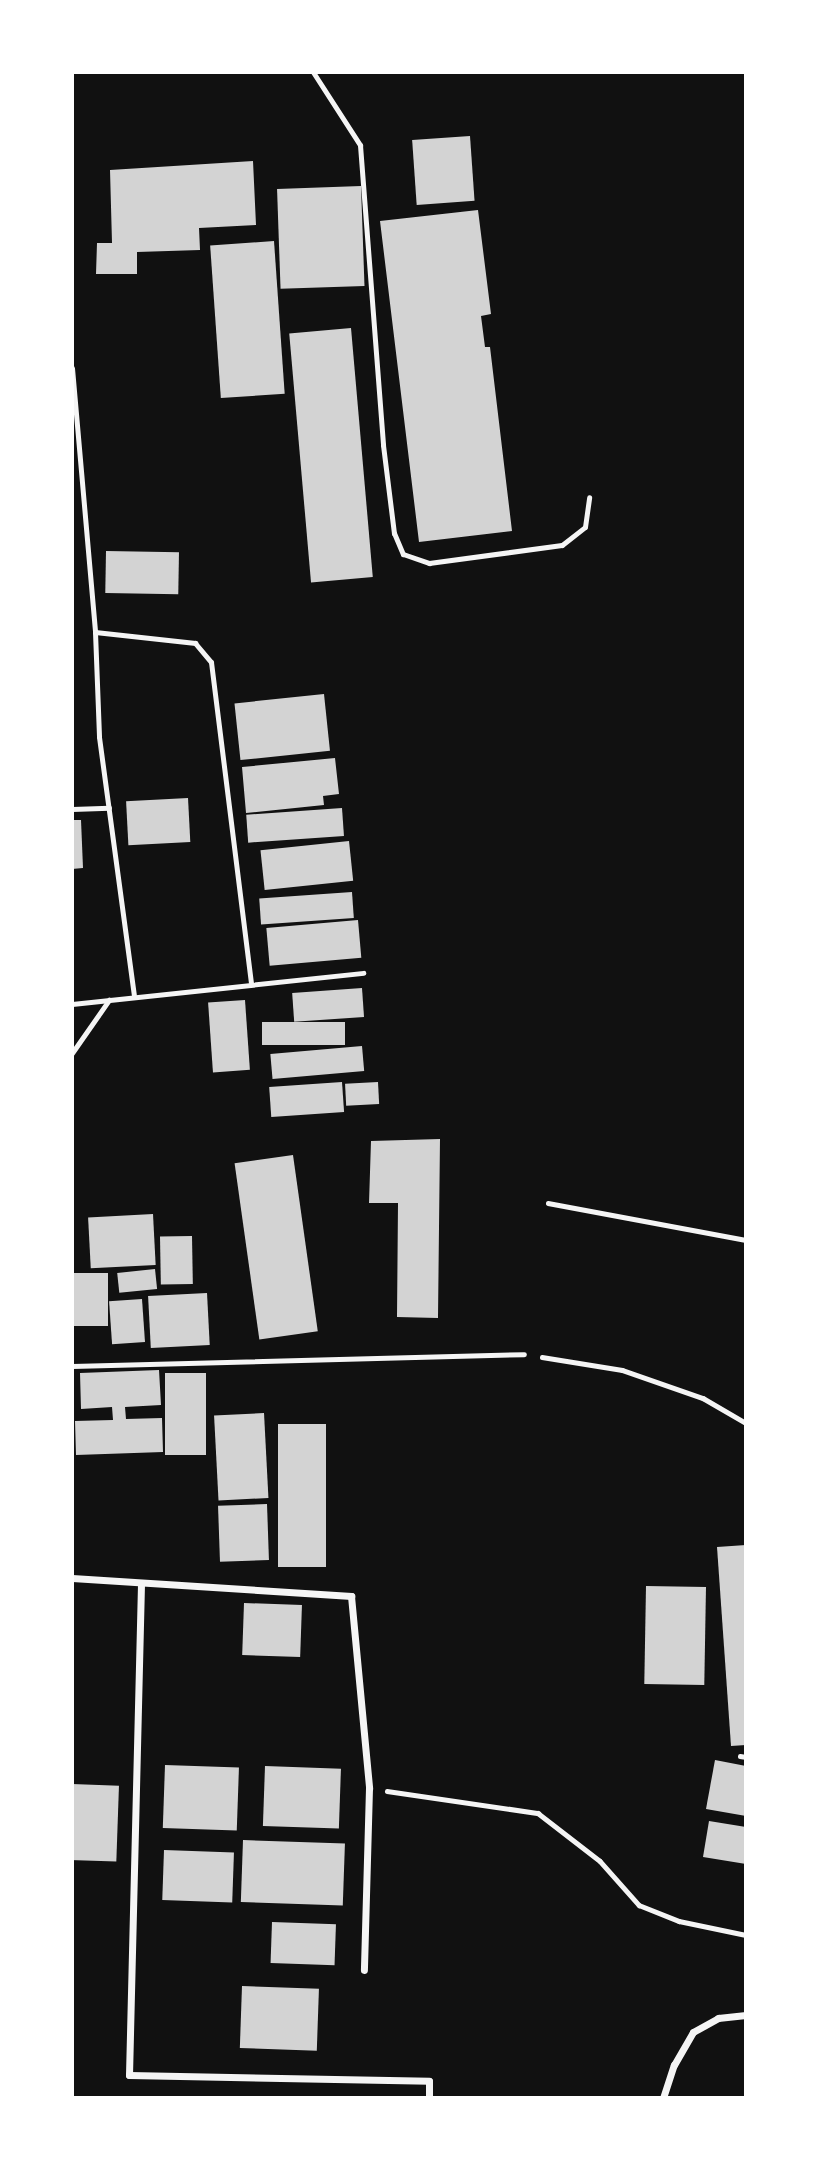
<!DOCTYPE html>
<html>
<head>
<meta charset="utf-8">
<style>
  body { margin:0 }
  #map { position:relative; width:818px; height:2170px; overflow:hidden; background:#111; font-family:"Times New Roman",serif }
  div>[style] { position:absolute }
  .building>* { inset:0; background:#d3d3d3; transform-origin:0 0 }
  .path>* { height:4.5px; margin:-2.25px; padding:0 2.25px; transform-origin:2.25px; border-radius:2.25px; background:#f5f5f5 }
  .service>* { height:5px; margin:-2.5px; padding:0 2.5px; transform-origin:2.5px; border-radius:2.5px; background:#f5f5f5 }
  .minor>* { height:7px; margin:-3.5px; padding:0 3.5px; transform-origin:3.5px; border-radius:3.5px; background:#f5f5f5 }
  span { translate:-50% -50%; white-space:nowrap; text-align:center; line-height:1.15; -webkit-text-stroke:7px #fff; paint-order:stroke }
  .frame { position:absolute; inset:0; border:74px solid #fff; pointer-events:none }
</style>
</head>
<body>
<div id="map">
  <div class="building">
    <div style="left:470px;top:136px;width:65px;height:58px;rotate:86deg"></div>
    <div style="clip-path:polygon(253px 161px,256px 225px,199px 228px,200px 250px,137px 252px,137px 274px,96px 274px,97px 243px,112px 243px,110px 170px)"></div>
    <div style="left:361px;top:186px;width:100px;height:84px;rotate:88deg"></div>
    <div style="clip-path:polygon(478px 210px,491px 314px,481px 316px,485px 347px,490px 347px,512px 531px,419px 542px,380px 221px)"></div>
    <div style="left:274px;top:241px;width:153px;height:64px;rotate:86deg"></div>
    <div style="left:351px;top:328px;width:250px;height:62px;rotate:85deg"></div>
    <div style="left:106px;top:551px;width:73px;height:42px;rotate:1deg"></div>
    <div style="left:324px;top:694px;width:57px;height:90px;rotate:84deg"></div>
    <div style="clip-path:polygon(335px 758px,339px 794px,323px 796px,324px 805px,246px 813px,242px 767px)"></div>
    <div style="left:188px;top:798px;width:44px;height:62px;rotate:87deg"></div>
    <div style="left:342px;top:808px;width:28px;height:96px;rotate:86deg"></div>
    <div style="clip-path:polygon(72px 820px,81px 820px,83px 868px,72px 869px)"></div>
    <div style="left:349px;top:841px;width:40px;height:89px;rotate:84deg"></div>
    <div style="left:352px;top:892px;width:26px;height:93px;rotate:86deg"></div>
    <div style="left:358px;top:920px;width:38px;height:92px;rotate:85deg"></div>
    <div style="left:362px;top:988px;width:29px;height:70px;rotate:86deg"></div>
    <div style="left:245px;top:1000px;width:70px;height:37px;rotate:86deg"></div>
    <div style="left:345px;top:1022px;width:23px;height:83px;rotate:90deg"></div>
    <div style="left:362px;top:1046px;width:25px;height:92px;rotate:85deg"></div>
    <div style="left:342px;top:1082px;width:30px;height:73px;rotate:86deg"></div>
    <div style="left:378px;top:1082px;width:22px;height:33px;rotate:87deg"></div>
    <div style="clip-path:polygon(440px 1139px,438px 1318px,397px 1317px,398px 1203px,369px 1203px,371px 1141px)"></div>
    <div style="left:293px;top:1155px;width:178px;height:59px;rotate:82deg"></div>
    <div style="left:153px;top:1214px;width:51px;height:65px;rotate:87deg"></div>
    <div style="left:192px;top:1236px;width:48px;height:32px;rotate:89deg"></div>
    <div style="left:155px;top:1269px;width:20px;height:38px;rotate:84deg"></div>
    <div style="left:72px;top:1273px;width:36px;height:53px"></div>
    <div style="left:207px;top:1293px;width:52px;height:59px;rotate:87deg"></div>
    <div style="left:142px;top:1299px;width:43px;height:33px;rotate:86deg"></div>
    <div style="clip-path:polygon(159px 1370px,161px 1405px,125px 1407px,126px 1419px,162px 1418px,163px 1452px,76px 1455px,75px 1421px,113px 1420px,112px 1407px,81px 1409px,80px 1373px)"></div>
    <div style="left:165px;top:1373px;width:41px;height:82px"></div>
    <div style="left:264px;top:1413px;width:85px;height:50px;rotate:87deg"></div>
    <div style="left:278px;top:1424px;width:48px;height:143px"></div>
    <div style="left:267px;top:1504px;width:56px;height:49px;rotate:88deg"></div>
    <div style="clip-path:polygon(746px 1545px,746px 1745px,731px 1746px,717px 1547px)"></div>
    <div style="left:646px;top:1586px;width:60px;height:98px;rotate:1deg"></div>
    <div style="left:244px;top:1603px;width:58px;height:52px;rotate:2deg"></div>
    <div style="clip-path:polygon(715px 1760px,746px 1766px,746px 1816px,706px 1809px)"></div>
    <div style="left:165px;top:1765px;width:74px;height:63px;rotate:2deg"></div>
    <div style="left:265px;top:1766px;width:76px;height:60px;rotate:2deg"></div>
    <div style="left:72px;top:1784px;width:47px;height:76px;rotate:2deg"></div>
    <div style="clip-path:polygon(709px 1821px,746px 1827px,746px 1864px,703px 1857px)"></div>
    <div style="left:243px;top:1840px;width:102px;height:62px;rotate:2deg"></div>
    <div style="left:164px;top:1850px;width:70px;height:50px;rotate:2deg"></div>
    <div style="left:272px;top:1922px;width:64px;height:41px;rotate:2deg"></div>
    <div style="left:242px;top:1986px;width:77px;height:62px;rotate:2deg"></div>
  </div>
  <div class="path">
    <div style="left:548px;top:1203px;width:201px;rotate:10.6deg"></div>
    <div style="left:542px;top:1357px;width:81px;rotate:9.2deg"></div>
    <div style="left:622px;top:1370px;width:86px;rotate:19.1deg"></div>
    <div style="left:703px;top:1398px;width:50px;rotate:30.2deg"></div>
    <div style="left:740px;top:1756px;width:6px;rotate:9deg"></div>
    <div style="left:387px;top:1791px;width:153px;rotate:8.3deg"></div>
    <div style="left:538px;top:1813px;width:78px;rotate:37.7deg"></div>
    <div style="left:600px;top:1861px;width:59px;rotate:48.4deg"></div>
    <div style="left:639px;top:1905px;width:43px;rotate:21.8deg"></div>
    <div style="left:679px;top:1921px;width:68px;rotate:11.8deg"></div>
  </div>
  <div class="service">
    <div style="left:313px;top:72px;width:87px;rotate:57.2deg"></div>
    <div style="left:360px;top:145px;width:301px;rotate:85.6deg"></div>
    <div style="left:383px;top:445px;width:89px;rotate:82.9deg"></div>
    <div style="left:394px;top:533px;width:23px;rotate:67deg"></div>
    <div style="left:403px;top:554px;width:28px;rotate:19deg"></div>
    <div style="left:429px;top:563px;width:134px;rotate:-7.7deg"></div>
    <div style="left:562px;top:545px;width:29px;rotate:-38deg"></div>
    <div style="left:585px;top:527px;width:30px;rotate:-82deg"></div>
    <div style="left:72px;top:368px;width:265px;rotate:85deg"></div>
    <div style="left:95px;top:632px;width:105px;rotate:87.8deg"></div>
    <div style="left:99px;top:737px;width:260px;rotate:82.3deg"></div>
    <div style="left:95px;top:632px;width:101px;rotate:6.3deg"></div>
    <div style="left:195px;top:643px;width:25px;rotate:50deg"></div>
    <div style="left:211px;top:662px;width:323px;rotate:82.9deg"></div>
    <div style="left:72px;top:809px;width:37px;rotate:-2deg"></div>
    <div style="left:72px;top:1004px;width:293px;rotate:-6.1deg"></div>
    <div style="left:72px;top:1053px;width:65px;rotate:-55.1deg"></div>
    <div style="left:72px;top:1366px;width:452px;rotate:-1.5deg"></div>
  </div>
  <div class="minor">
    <div style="left:72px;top:1578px;width:280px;rotate:3.7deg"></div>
    <div style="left:351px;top:1596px;width:193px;rotate:84.6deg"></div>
    <div style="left:369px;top:1788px;width:182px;rotate:91.6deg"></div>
    <div style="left:141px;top:1584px;width:491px;rotate:91.4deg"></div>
    <div style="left:129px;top:2075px;width:300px;rotate:1.1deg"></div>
    <div style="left:429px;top:2081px;width:17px;rotate:90deg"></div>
    <div style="left:663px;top:2098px;width:35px;rotate:-72deg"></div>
    <div style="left:674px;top:2065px;width:38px;rotate:-60deg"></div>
    <div style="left:693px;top:2032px;width:29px;rotate:-29deg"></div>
    <div style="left:718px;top:2018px;width:28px;rotate:-6deg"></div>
  </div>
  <div class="frame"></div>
</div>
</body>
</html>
